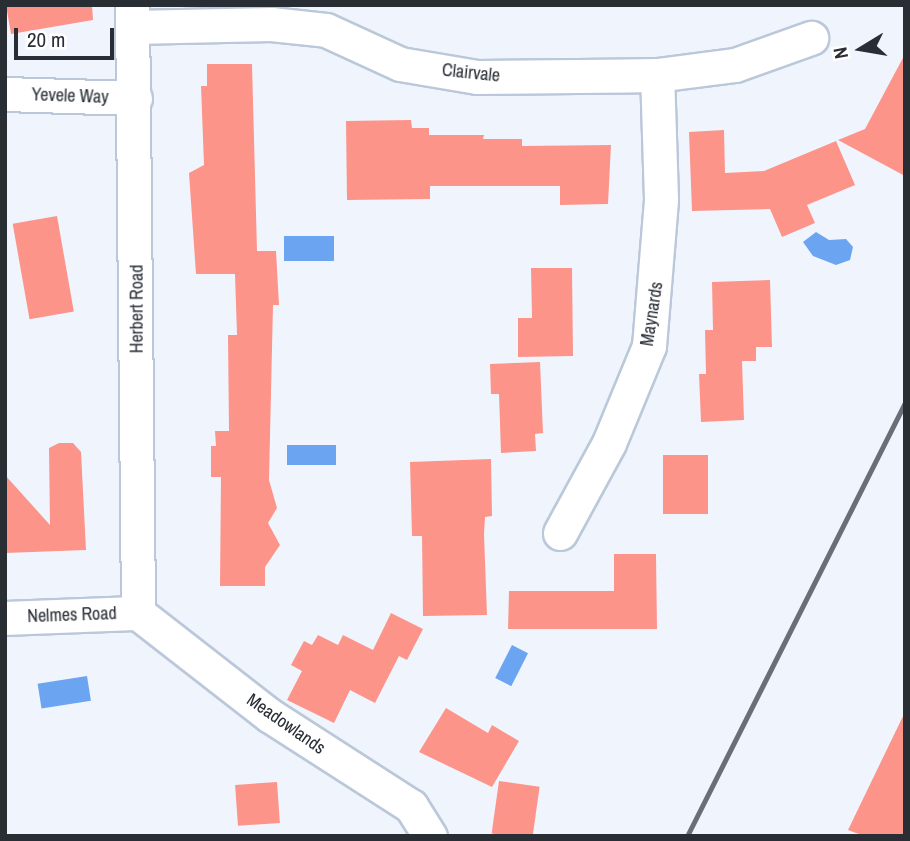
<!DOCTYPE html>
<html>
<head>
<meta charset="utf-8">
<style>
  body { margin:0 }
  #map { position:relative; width:910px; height:841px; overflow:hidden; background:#f0f5fd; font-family:"Archivo Narrow",sans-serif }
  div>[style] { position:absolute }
  .water>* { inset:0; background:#6ba5f1; transform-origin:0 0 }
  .building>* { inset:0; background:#fc948a; transform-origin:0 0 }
  .roads { filter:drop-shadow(2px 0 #bbc8da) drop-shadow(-2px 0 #bbc8da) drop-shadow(0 2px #bbc8da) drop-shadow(0 -2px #bbc8da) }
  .street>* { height:33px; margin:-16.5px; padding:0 16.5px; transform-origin:16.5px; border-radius:16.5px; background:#fff }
  .rail>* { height:5px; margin:-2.5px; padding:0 2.5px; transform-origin:2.5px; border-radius:2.5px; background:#6a6f77 }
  span { translate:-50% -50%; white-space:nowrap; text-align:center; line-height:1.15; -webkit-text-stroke:5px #fff; paint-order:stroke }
  .street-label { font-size:18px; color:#292e35 }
  .frame { position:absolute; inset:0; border:7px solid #292e35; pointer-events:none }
  .north { position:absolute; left:826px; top:14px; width:70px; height:70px; -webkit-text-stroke:5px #fff; paint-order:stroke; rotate:259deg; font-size:19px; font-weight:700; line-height:28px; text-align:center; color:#292e35 }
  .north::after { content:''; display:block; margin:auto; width:24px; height:32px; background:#292e35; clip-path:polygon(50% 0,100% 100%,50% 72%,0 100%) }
  .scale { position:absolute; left:14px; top:28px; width:100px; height:32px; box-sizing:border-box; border:4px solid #292e35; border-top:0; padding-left:9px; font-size:21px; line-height:24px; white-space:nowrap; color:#292e35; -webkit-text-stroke:5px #fff; paint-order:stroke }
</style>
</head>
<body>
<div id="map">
  <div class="water">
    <div style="clip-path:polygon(816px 232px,829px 240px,846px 239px,853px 247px,850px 260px,836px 265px,813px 256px,803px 242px)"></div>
    <div style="left:334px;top:236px;width:25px;height:50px;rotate:90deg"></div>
    <div style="left:287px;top:445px;width:49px;height:20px"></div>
    <div style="left:512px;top:645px;width:18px;height:37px;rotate:27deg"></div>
    <div style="left:87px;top:676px;width:25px;height:50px;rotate:81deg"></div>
  </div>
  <div class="building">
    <div style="clip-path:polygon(6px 5px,92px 5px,93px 20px,11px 34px)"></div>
    <div style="clip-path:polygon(905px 54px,905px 176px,838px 140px,865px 129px)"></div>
    <div style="clip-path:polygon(207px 64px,252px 64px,257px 251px,276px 251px,279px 305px,273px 305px,269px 480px,277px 508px,268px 523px,280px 545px,265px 567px,265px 586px,220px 586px,221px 477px,211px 477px,211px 446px,216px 446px,215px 431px,229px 431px,228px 335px,237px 335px,235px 274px,196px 274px,189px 173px,204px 165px,201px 86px,207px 86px)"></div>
    <div style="clip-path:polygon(411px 120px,412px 128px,429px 128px,429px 135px,484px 135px,483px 139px,522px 139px,522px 146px,611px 145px,608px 204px,560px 205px,560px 186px,430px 186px,430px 199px,347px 200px,346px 121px)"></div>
    <div style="clip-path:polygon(724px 130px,725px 173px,764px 171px,836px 141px,855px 185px,807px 205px,815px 223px,782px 237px,770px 209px,692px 211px,689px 132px)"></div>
    <div style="left:57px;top:216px;width:97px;height:45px;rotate:80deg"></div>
    <div style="clip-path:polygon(531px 268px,572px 268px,573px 356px,518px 357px,518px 318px,532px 318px)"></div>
    <div style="clip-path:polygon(770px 280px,772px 347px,756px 347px,756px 361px,742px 361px,744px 420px,701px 422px,699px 374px,706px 374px,705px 330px,713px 330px,712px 282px)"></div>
    <div style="clip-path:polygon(540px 362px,543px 433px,535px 434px,536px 451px,501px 453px,499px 394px,491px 394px,490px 364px)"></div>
    <div style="clip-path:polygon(59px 443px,73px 443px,81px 452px,86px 550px,5px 553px,5px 475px,50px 525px,49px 448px)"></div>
    <div style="left:663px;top:455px;width:45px;height:59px"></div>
    <div style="clip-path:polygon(491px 459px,492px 516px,485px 517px,484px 534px,487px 615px,423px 616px,422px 536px,412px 536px,410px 462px)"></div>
    <div style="clip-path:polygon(614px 554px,656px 554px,657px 629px,508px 629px,509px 591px,614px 591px)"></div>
    <div style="clip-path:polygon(391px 613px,423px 629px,407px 660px,399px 656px,375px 703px,350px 690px,334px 723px,287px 700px,302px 671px,291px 665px,304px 641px,312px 645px,318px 635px,338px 645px,343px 635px,373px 650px)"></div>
    <div style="clip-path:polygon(446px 708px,488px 733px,492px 725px,519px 741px,492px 787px,419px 752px)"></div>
    <div style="clip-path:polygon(905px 712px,905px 836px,864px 836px,848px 830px)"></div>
    <div style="left:499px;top:781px;width:41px;height:53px;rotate:8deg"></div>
    <div style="left:277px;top:782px;width:41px;height:42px;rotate:86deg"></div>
  </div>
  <div class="roads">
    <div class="street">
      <div style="left:132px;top:6px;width:607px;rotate:89.43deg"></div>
      <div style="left:133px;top:27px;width:138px;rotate:-1.2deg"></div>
      <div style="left:271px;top:24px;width:55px;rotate:6.2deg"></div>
      <div style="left:326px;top:30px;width:81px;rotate:24.7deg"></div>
      <div style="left:400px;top:64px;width:78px;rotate:9.6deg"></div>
      <div style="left:477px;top:77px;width:180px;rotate:-0.6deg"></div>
      <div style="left:657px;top:75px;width:79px;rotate:-7.3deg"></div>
      <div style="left:735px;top:65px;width:81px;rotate:-19.6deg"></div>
      <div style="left:5px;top:94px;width:130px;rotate:1.8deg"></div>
      <div style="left:560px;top:533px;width:102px;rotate:-61.4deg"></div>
      <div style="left:609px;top:443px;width:105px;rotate:-67.6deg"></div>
      <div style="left:649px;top:346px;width:147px;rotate:-85.3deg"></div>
      <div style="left:661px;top:199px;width:124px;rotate:-91.8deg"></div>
      <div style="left:138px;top:613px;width:166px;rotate:37.9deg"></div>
      <div style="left:269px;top:715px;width:169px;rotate:32.7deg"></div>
      <div style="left:411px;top:806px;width:36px;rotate:58deg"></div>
      <div style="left:5px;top:618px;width:133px;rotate:-2.2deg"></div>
    </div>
  </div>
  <div class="rail">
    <div style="left:687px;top:836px;width:485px;rotate:-63.3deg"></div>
  </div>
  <div class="street-label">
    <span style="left:471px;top:73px;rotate:6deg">Clairvale</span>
    <span style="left:70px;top:96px;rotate:2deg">Yevele Way</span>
    <span style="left:137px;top:309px;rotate:-90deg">Herbert Road</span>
    <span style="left:652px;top:314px;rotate:-81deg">Maynards</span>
    <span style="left:72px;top:615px;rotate:-2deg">Nelmes Road</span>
    <span style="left:286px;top:724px;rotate:35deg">Meadowlands</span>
  </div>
  <div class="frame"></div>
  <div class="north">N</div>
  <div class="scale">20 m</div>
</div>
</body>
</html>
